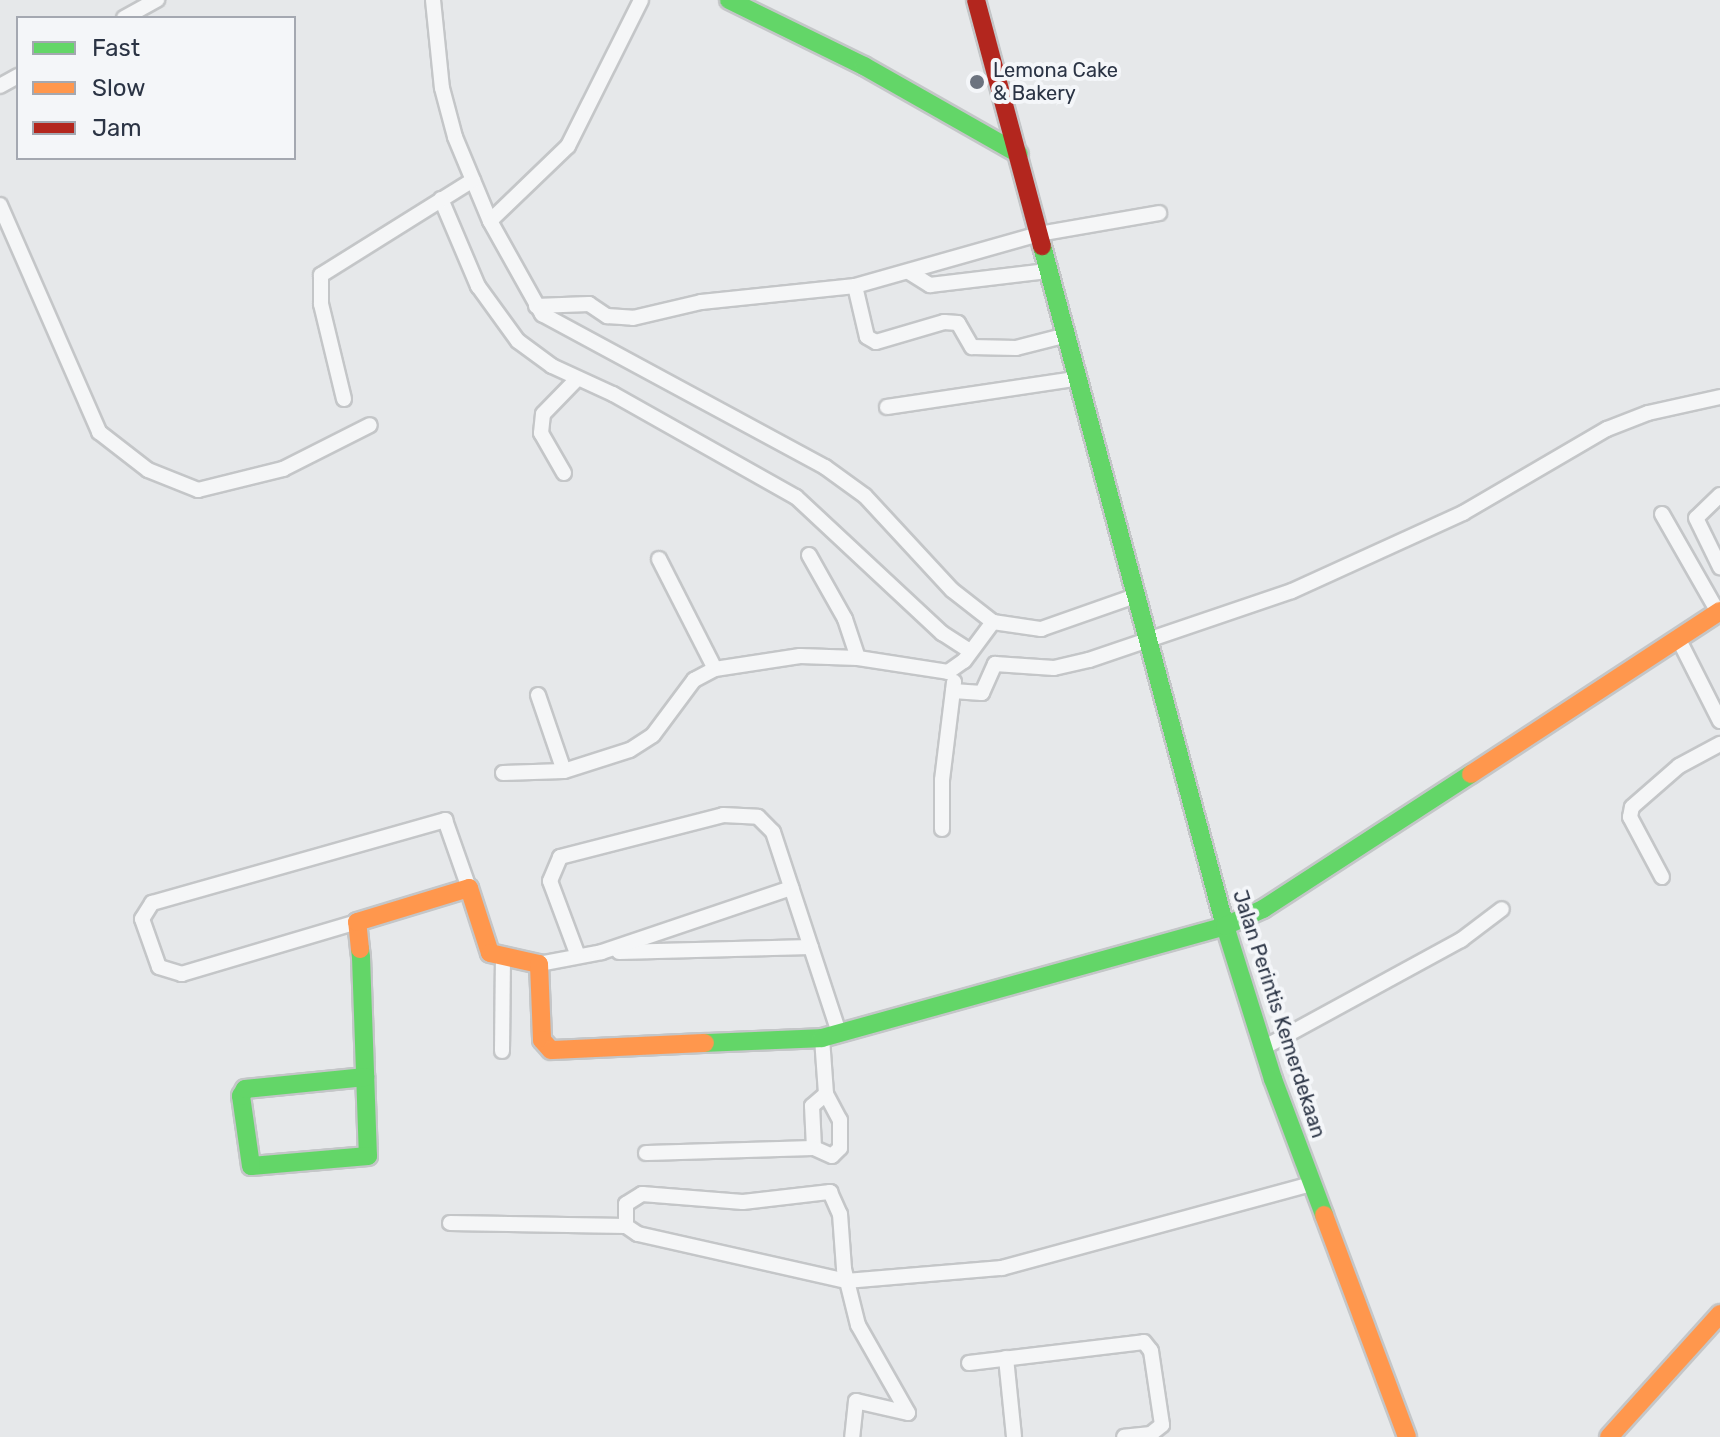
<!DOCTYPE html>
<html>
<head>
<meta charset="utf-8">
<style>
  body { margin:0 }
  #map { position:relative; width:1720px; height:1437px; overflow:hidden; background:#e6e8ea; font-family:Rubik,sans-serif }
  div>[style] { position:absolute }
  .roads { filter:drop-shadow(2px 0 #c4c6c8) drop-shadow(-2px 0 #c4c6c8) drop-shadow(0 2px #c4c6c8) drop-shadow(0 -2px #c4c6c8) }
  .street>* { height:14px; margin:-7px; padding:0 7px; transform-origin:7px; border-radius:7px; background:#f5f6f7 }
  .fast>* { height:18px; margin:-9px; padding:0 9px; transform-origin:9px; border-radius:9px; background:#63d668 }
  .slow>* { height:18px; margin:-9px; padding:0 9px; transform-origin:9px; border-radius:9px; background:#ff974d }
  .jam>* { height:18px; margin:-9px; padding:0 9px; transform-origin:9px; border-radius:9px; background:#b3261e }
  .dots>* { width:22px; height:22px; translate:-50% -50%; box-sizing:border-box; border:4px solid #f4f6f9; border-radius:50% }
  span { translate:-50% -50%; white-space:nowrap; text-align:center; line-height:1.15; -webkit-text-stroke:8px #f4f6f9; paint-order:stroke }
  .poi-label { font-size:20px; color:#2b3445 }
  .left { translate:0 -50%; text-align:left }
  .street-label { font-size:20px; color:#2b3445 }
  .legend { position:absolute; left:16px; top:16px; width:280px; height:144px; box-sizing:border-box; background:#f4f6f9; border:2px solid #a4a8b1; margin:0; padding:10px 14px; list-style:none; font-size:24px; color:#2b3445 }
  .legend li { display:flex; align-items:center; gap:16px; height:40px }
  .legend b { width:40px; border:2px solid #a4a8b1 }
</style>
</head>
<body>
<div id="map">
  <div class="roads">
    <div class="street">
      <div style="left:433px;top:0;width:88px;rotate:84.2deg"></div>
      <div style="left:442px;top:88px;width:51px;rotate:75.1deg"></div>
      <div style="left:455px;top:137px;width:91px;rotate:67.4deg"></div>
      <div style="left:490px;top:221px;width:107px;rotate:60.8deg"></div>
      <div style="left:542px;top:314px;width:322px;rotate:28.4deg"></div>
      <div style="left:825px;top:467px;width:49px;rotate:35.9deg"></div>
      <div style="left:865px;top:496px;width:128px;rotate:47.2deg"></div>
      <div style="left:952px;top:590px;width:52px;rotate:38deg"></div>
      <div style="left:993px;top:622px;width:49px;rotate:8.3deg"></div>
      <div style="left:1041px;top:629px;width:100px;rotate:-19.3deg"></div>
      <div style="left:124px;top:18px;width:38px;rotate:-29deg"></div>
      <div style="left:0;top:86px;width:21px;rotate:-29deg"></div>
      <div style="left:441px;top:199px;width:95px;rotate:67deg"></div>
      <div style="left:478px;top:286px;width:68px;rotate:54deg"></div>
      <div style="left:518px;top:341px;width:42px;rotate:36.3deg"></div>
      <div style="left:552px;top:366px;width:67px;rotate:24.7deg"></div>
      <div style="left:613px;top:394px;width:210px;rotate:29.4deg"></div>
      <div style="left:796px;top:497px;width:200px;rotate:43deg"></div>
      <div style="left:942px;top:633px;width:33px;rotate:33deg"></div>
      <div style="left:0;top:205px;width:248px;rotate:66.4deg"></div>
      <div style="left:99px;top:432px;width:62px;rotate:37.8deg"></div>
      <div style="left:148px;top:470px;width:54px;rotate:21.8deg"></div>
      <div style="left:198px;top:490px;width:88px;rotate:-13.9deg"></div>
      <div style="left:283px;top:469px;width:97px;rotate:-26.8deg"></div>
      <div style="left:490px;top:221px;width:108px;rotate:-43.9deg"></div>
      <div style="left:568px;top:146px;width:163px;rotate:-63.4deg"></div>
      <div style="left:909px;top:272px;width:25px;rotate:32deg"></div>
      <div style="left:930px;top:285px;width:118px;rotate:-6.8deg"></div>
      <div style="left:855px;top:286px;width:52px;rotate:76.8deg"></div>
      <div style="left:867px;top:337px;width:10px;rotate:29deg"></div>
      <div style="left:876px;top:342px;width:71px;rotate:-16.4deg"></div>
      <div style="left:944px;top:322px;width:14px;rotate:4deg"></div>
      <div style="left:958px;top:323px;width:28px;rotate:60deg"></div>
      <div style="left:972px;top:347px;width:44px;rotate:1.3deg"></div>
      <div style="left:1016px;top:348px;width:49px;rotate:-14.3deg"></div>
      <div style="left:536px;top:306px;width:53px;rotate:-2.2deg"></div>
      <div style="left:589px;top:304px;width:22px;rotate:34deg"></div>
      <div style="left:607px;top:316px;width:26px;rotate:4deg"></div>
      <div style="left:633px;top:318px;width:70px;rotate:-13.2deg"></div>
      <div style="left:701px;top:302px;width:155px;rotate:-5.9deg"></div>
      <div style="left:855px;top:286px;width:191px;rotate:-15.8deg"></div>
      <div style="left:1039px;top:234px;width:122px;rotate:-9.9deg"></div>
      <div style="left:344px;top:399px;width:98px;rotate:-103.6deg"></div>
      <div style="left:321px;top:304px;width:29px;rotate:-90deg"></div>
      <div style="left:321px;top:275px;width:179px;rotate:-32deg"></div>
      <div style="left:887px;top:407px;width:190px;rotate:-8.5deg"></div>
      <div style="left:564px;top:473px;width:46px;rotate:-119.9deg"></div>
      <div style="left:541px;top:433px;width:19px;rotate:-84deg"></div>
      <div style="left:543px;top:414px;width:49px;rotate:-45.8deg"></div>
      <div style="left:1720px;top:495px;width:33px;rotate:136deg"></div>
      <div style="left:1696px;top:518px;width:55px;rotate:63.9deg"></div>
      <div style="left:1662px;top:514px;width:113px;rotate:60.3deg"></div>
      <div style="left:809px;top:555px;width:73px;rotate:60.6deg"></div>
      <div style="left:845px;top:619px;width:41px;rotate:71.6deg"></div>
      <div style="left:659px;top:559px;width:123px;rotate:63deg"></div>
      <div style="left:1678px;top:638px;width:93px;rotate:63.2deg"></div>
      <div style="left:953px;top:691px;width:29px;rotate:4deg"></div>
      <div style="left:982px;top:693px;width:32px;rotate:-66deg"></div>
      <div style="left:995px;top:664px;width:59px;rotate:3.9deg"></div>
      <div style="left:1054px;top:668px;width:36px;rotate:-13deg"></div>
      <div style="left:1089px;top:660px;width:214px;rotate:-18.8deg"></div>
      <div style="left:1292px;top:591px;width:188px;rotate:-24.5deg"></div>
      <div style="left:1463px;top:513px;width:167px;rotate:-30.3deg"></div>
      <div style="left:1607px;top:429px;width:44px;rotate:-21.3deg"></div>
      <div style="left:1648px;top:413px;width:74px;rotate:-12.5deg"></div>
      <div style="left:538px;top:695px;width:80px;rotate:71.1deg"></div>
      <div style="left:503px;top:773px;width:61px;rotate:-1.9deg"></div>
      <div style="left:564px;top:771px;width:69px;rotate:-17.7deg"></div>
      <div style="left:630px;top:750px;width:27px;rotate:-33deg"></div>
      <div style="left:653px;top:735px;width:69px;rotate:-53.3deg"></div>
      <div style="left:694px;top:680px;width:24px;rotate:-28deg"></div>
      <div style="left:715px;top:669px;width:86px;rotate:-8.7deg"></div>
      <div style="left:800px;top:656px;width:58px;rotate:2deg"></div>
      <div style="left:858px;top:658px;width:91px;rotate:8.8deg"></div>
      <div style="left:948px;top:672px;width:19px;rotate:-35deg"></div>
      <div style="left:964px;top:661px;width:49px;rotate:-53.4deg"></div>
      <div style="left:942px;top:829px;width:49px;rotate:-90deg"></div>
      <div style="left:942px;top:780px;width:99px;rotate:-83deg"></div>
      <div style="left:1662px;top:877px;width:68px;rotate:-118.1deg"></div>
      <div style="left:1630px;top:817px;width:10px;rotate:-79deg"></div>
      <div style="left:1632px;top:807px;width:62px;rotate:-41.1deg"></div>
      <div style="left:1679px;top:766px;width:47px;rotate:-28.2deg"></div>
      <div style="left:357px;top:922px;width:183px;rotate:163.5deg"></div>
      <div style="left:182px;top:974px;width:24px;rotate:-163deg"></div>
      <div style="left:159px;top:967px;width:51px;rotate:-109.5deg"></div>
      <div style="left:142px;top:919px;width:19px;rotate:-58deg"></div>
      <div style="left:152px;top:903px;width:305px;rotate:-15.8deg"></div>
      <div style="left:445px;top:820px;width:72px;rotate:70.6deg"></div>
      <div style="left:619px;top:952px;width:192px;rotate:-1.5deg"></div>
      <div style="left:578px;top:956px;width:80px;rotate:-110.5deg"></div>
      <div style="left:550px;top:881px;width:26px;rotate:-67deg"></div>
      <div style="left:560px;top:857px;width:168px;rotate:-14.4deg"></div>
      <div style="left:723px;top:815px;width:35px;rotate:3deg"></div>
      <div style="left:758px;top:817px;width:21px;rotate:45deg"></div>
      <div style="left:773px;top:832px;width:212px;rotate:71.8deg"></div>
      <div style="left:539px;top:964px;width:64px;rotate:-10.8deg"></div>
      <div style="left:602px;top:952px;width:200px;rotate:-18.7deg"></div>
      <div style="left:822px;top:1038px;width:56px;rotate:85.9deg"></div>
      <div style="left:826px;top:1094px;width:30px;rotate:62deg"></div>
      <div style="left:840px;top:1120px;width:28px;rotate:90deg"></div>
      <div style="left:840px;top:1148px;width:11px;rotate:135deg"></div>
      <div style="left:832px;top:1156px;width:20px;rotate:-156deg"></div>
      <div style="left:814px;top:1148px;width:42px;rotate:-92.7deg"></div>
      <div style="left:812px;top:1106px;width:18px;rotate:-41deg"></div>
      <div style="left:1263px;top:1048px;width:226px;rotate:-28.6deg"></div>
      <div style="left:1461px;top:940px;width:51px;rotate:-37.1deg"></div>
      <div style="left:502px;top:1051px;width:91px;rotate:-89.4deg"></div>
      <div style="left:646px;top:1153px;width:168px;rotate:-1.7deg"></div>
      <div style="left:450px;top:1223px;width:176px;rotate:1deg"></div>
      <div style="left:626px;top:1226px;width:14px;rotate:34deg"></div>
      <div style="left:638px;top:1234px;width:213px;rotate:12.7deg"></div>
      <div style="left:846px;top:1281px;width:157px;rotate:-4.8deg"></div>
      <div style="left:1002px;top:1268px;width:321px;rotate:-15.2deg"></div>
      <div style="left:626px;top:1226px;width:22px;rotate:-90deg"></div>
      <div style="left:626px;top:1204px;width:19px;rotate:-32deg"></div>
      <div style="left:642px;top:1194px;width:101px;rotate:4.5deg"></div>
      <div style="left:743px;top:1202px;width:88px;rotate:-6.6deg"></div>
      <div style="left:830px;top:1192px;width:24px;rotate:66deg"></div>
      <div style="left:840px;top:1214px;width:55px;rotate:85.8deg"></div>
      <div style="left:844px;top:1269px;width:58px;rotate:76deg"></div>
      <div style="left:858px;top:1325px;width:101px;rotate:60.4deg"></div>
      <div style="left:908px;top:1413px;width:53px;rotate:-167deg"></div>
      <div style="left:856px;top:1401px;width:36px;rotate:96deg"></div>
      <div style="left:1006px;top:1358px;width:79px;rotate:84.2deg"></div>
      <div style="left:969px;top:1363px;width:176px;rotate:-6.8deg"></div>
      <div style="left:1144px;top:1342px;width:11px;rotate:52deg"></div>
      <div style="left:1151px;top:1351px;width:75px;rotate:81.5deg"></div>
      <div style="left:1162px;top:1425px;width:14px;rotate:141deg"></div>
      <div style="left:1151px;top:1434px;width:27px;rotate:174deg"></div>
    </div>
    <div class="fast">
      <div style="left:729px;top:0;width:150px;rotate:26.1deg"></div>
      <div style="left:864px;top:66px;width:178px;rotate:29.6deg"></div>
      <div style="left:1042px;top:246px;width:704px;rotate:74.94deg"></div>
      <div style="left:1225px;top:926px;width:160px;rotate:72.6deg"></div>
      <div style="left:1273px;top:1079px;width:145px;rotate:69.4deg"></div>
      <div style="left:360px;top:949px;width:8px;rotate:83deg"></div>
      <div style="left:361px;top:957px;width:199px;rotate:88deg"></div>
      <div style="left:368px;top:1156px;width:117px;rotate:175.1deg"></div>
      <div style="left:251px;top:1166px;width:71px;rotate:-98.1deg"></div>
      <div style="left:241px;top:1096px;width:8px;rotate:-60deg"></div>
      <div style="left:245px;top:1089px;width:121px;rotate:-5.7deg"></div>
      <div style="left:705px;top:1043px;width:117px;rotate:-2.4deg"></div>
      <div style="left:822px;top:1038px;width:418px;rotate:-15.5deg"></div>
      <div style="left:1225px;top:926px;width:42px;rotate:-24.1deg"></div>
      <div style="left:1263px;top:909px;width:248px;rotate:-33deg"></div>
    </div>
    <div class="slow">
      <div style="left:1471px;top:774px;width:298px;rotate:-33.2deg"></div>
      <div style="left:360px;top:949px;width:27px;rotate:-96deg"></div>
      <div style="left:357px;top:922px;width:117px;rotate:-16.9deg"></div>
      <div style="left:469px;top:888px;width:68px;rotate:72.1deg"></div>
      <div style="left:490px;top:953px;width:50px;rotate:12.7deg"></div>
      <div style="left:539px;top:964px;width:76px;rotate:87.7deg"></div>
      <div style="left:542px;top:1040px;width:13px;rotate:48deg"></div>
      <div style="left:551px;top:1050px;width:154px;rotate:-2.6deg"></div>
      <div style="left:1324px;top:1215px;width:237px;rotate:69.5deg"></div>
      <div style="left:1609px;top:1437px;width:166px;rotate:-47.9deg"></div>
    </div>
    <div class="jam">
      <div style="left:976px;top:0;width:255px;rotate:75deg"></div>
    </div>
  </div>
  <div class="dots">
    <div style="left:977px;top:82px;background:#6c737f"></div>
  </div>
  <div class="poi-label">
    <span class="left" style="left:993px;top:82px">Lemona Cake<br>&amp; Bakery</span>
  </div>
  <div class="street-label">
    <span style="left:1279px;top:1014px;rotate:72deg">Jalan Perintis Kemerdekaan</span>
  </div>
  <ul class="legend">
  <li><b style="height:10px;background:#63d668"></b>Fast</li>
  <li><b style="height:10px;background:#ff974d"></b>Slow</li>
  <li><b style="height:10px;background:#b3261e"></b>Jam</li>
  </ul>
</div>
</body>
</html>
